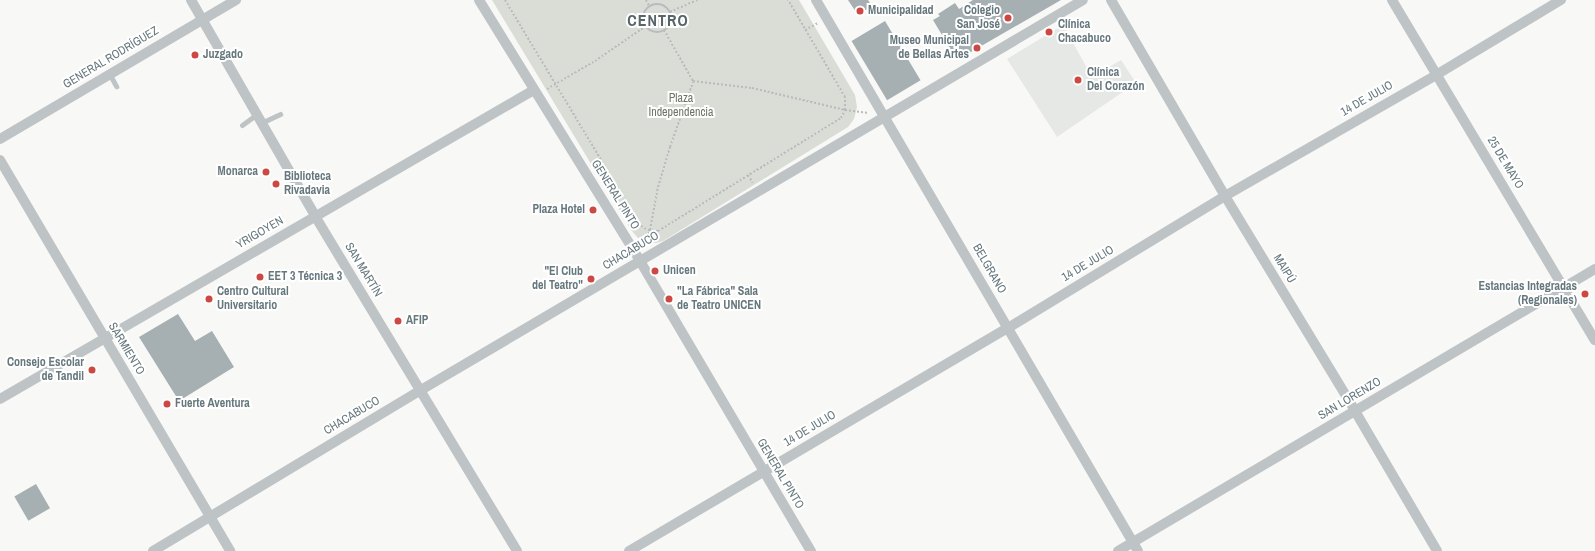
<!DOCTYPE html>
<html>
<head>
<meta charset="utf-8">
<style>
  body { margin:0 }
  #map { position:relative; width:1595px; height:551px; overflow:hidden; background:#f8f8f6; font-family:"Archivo Narrow",sans-serif }
  div>[style] { position:absolute }
  .built>* { inset:0; background:#e6e8e6 }
  .green>* { inset:0; background:#d9ddd6 }
  .building>* { inset:0; background:#a6afb2; transform-origin:0 0 }
  .path>* { height:2px; margin-top:-1px; transform-origin:0; background:repeating-linear-gradient(90deg,#b8bcbe 0 2px,transparent 0 4px) }
  .path>.ring { margin:-1px; padding:0; box-sizing:content-box; background:none; border:2px solid #b8bcbe; border-radius:50% }
  .lane>* { height:5px; margin:-2.5px; padding:0 2.5px; transform-origin:2.5px; border-radius:2.5px; background:#bec3c5 }
  .street>* { height:10px; margin:-5px; padding:0 5px; transform-origin:5px; border-radius:5px; background:#bec3c5 }
  .dots>* { width:11px; height:11px; translate:-50% -50%; box-sizing:border-box; border:2px solid #fff; border-radius:50% }
  span { translate:-50% -50%; white-space:nowrap; text-align:center; line-height:1.15; -webkit-text-stroke:4px #fff; paint-order:stroke }
  .poi-label { font-size:12px; color:#66787d; font-weight:700 }
  .left { translate:0 -50%; text-align:left }
  .right { translate:-100% -50%; text-align:right }
  .street-label { font-size:12px; color:#66787d }
  .park-label { font-size:12px; color:#6b7665 }
  .district-label { font-size:16px; color:#586569; font-weight:700; letter-spacing:1px }
</style>
</head>
<body>
<div id="map">
  <div class="built">
    <div style="clip-path:polygon(1063px 25px,1092px 77px,1121px 60px,1136px 83px,1057px 137px,1007px 59px)"></div>
  </div>
  <div class="green">
    <div style="clip-path:polygon(492px 0,799px 0,855px 95px,857px 107px,854px 119px,848px 127px,663px 241px,656px 243px,645px 242px,638px 238px,631px 230px)"></div>
  </div>
  <div class="building">
    <div style="clip-path:polygon(848px 0,868px 0,872px 6px,858px 15px)"></div>
    <div style="clip-path:polygon(973px 0,1061px 0,957px 60px,933px 20px,940px 16px,938px 14px,955px 3px,959px 9px)"></div>
    <div style="left:885px;top:21px;width:69px;height:39px;rotate:59deg"></div>
    <div style="clip-path:polygon(178px 314px,195px 341px,212px 331px,234px 367px,179px 401px,139px 337px)"></div>
    <div style="left:36px;top:484px;width:28px;height:25px;rotate:60deg"></div>
  </div>
  <div class="path">
    <div style="left:505px;top:0;width:264px;rotate:59deg"></div>
    <div style="left:641px;top:226px;width:8px;rotate:30deg"></div>
    <div style="left:648px;top:230px;width:10px;rotate:6deg"></div>
    <div style="left:658px;top:231px;width:215px;rotate:-31.7deg"></div>
    <div style="left:841px;top:118px;width:9px;rotate:-63deg"></div>
    <div style="left:845px;top:110px;width:13px;rotate:-90deg"></div>
    <div style="left:845px;top:97px;width:113px;rotate:-120.4deg"></div>
    <div style="left:646px;top:0;width:7px;rotate:63deg"></div>
    <div class="ring" style="left:643px;top:4px;width:26px;height:26px"></div>
    <div style="left:670px;top:12px;width:30px;rotate:-24deg"></div>
    <div style="left:664px;top:30px;width:59px;rotate:60.4deg"></div>
    <div style="left:805px;top:30px;width:15px;rotate:-28deg"></div>
    <div style="left:693px;top:81px;width:59px;rotate:6.8deg"></div>
    <div style="left:752px;top:88px;width:96px;rotate:13.3deg"></div>
    <div style="left:845px;top:110px;width:24px;rotate:7deg"></div>
    <div style="left:547px;top:89px;width:56px;rotate:-30.3deg"></div>
    <div style="left:595px;top:61px;width:62px;rotate:-34.5deg"></div>
    <div style="left:748px;top:175px;width:9px;rotate:58deg"></div>
    <div style="left:645px;top:246px;width:17px;rotate:-73deg"></div>
    <div style="left:650px;top:230px;width:44px;rotate:-79.5deg"></div>
    <div style="left:658px;top:187px;width:42px;rotate:-73.3deg"></div>
    <div style="left:670px;top:147px;width:69px;rotate:-70.5deg"></div>
  </div>
  <div class="lane">
    <div style="left:110px;top:75px;width:13px;rotate:61deg"></div>
    <div style="left:263px;top:122px;width:19px;rotate:-25deg"></div>
    <div style="left:242px;top:125px;width:19px;rotate:-36deg"></div>
  </div>
  <div class="street">
    <div style="left:191px;top:0;width:249px;rotate:60.1deg"></div>
    <div style="left:315px;top:216px;width:391px;rotate:58.9deg"></div>
    <div style="left:479px;top:0;width:307px;rotate:58.3deg"></div>
    <div style="left:640px;top:261px;width:337px;rotate:59.5deg"></div>
    <div style="left:816px;top:0;width:638px;rotate:59.7deg"></div>
    <div style="left:1111px;top:0;width:227px;rotate:59.8deg"></div>
    <div style="left:1225px;top:196px;width:251px;rotate:58.8deg"></div>
    <div style="left:1355px;top:411px;width:162px;rotate:59.6deg"></div>
    <div style="left:1392px;top:0;width:396px;rotate:59.2deg"></div>
    <div style="left:0;top:139px;width:274px;rotate:-30.5deg"></div>
    <div style="left:0;top:160px;width:454px;rotate:59.5deg"></div>
    <div style="left:0;top:399px;width:617px;rotate:-30.06deg"></div>
    <div style="left:153px;top:551px;width:313px;rotate:-31deg"></div>
    <div style="left:421px;top:390px;width:768px;rotate:-30.5deg"></div>
    <div style="left:629px;top:551px;width:440px;rotate:-30.5deg"></div>
    <div style="left:1008px;top:328px;width:254px;rotate:-31.3deg"></div>
    <div style="left:1225px;top:196px;width:243px;rotate:-29.8deg"></div>
    <div style="left:1436px;top:75px;width:146px;rotate:-31deg"></div>
    <div style="left:1118px;top:551px;width:554px;rotate:-30.59deg"></div>
  </div>
  <div class="dots">
    <div style="left:860px;top:11px;background:#cd4842"></div>
    <div style="left:1008px;top:18px;background:#cd4842"></div>
    <div style="left:1049px;top:32px;background:#cd4842"></div>
    <div style="left:977px;top:48px;background:#cd4842"></div>
    <div style="left:195px;top:55px;background:#cd4842"></div>
    <div style="left:1078px;top:80px;background:#cd4842"></div>
    <div style="left:266px;top:172px;background:#cd4842"></div>
    <div style="left:276px;top:184px;background:#cd4842"></div>
    <div style="left:593px;top:210px;background:#cd4842"></div>
    <div style="left:655px;top:271px;background:#cd4842"></div>
    <div style="left:260px;top:277px;background:#cd4842"></div>
    <div style="left:591px;top:279px;background:#cd4842"></div>
    <div style="left:1585px;top:294px;background:#cd4842"></div>
    <div style="left:209px;top:299px;background:#cd4842"></div>
    <div style="left:669px;top:299px;background:#cd4842"></div>
    <div style="left:398px;top:321px;background:#cd4842"></div>
    <div style="left:92px;top:370px;background:#cd4842"></div>
    <div style="left:167px;top:404px;background:#cd4842"></div>
  </div>
  <div class="poi-label">
    <span class="left" style="left:868px;top:11px">Municipalidad</span>
    <span class="right" style="left:1000px;top:18px">Colegio<br>San José</span>
    <span class="left" style="left:1058px;top:32px">Clínica<br>Chacabuco</span>
    <span class="right" style="left:969px;top:48px">Museo Municipal<br>de Bellas Artes</span>
    <span class="left" style="left:203px;top:55px">Juzgado</span>
    <span class="left" style="left:1087px;top:80px">Clínica<br>Del Corazón</span>
    <span class="right" style="left:258px;top:172px">Monarca</span>
    <span class="left" style="left:284px;top:184px">Biblioteca<br>Rivadavia</span>
    <span class="right" style="left:585px;top:210px">Plaza Hotel</span>
    <span class="left" style="left:663px;top:271px">Unicen</span>
    <span class="right" style="left:583px;top:279px">"El Club<br>del Teatro"</span>
    <span class="left" style="left:268px;top:277px">EET 3 Técnica 3</span>
    <span class="right" style="left:1577px;top:294px">Estancias Integradas<br>(Regionales)</span>
    <span class="left" style="left:217px;top:299px">Centro Cultural<br>Universitario</span>
    <span class="left" style="left:677px;top:299px">"La Fábrica" Sala<br>de Teatro UNICEN</span>
    <span class="left" style="left:406px;top:321px">AFIP</span>
    <span class="right" style="left:84px;top:370px">Consejo Escolar<br>de Tandil</span>
    <span class="left" style="left:175px;top:404px">Fuerte Aventura</span>
  </div>
  <div class="street-label">
    <span style="left:111px;top:58px;rotate:-31deg">GENERAL RODRÍGUEZ</span>
    <span style="left:1367px;top:99px;rotate:-30deg">14 DE JULIO</span>
    <span style="left:1505px;top:163px;rotate:59deg">25 DE MAYO</span>
    <span style="left:615px;top:195px;rotate:58deg">GENERAL PINTO</span>
    <span style="left:260px;top:233px;rotate:-30deg">YRIGOYEN</span>
    <span style="left:631px;top:251px;rotate:-31deg">CHACABUCO</span>
    <span style="left:1088px;top:264px;rotate:-31deg">14 DE JULIO</span>
    <span style="left:989px;top:269px;rotate:60deg">BELGRANO</span>
    <span style="left:1284px;top:269px;rotate:59deg">MAIPÚ</span>
    <span style="left:363px;top:270px;rotate:59deg">SAN MARTÍN</span>
    <span style="left:126px;top:349px;rotate:59deg">SARMIENTO</span>
    <span style="left:1350px;top:399px;rotate:-31deg">SAN LORENZO</span>
    <span style="left:352px;top:416px;rotate:-31deg">CHACABUCO</span>
    <span style="left:810px;top:429px;rotate:-31deg">14 DE JULIO</span>
    <span style="left:780px;top:474px;rotate:59deg">GENERAL PINTO</span>
  </div>
  <div class="park-label">
    <span style="left:681px;top:106px">Plaza<br>Independencia</span>
  </div>
  <div class="district-label">
    <span style="left:658px;top:20px">CENTRO</span>
  </div>
</div>
</body>
</html>
